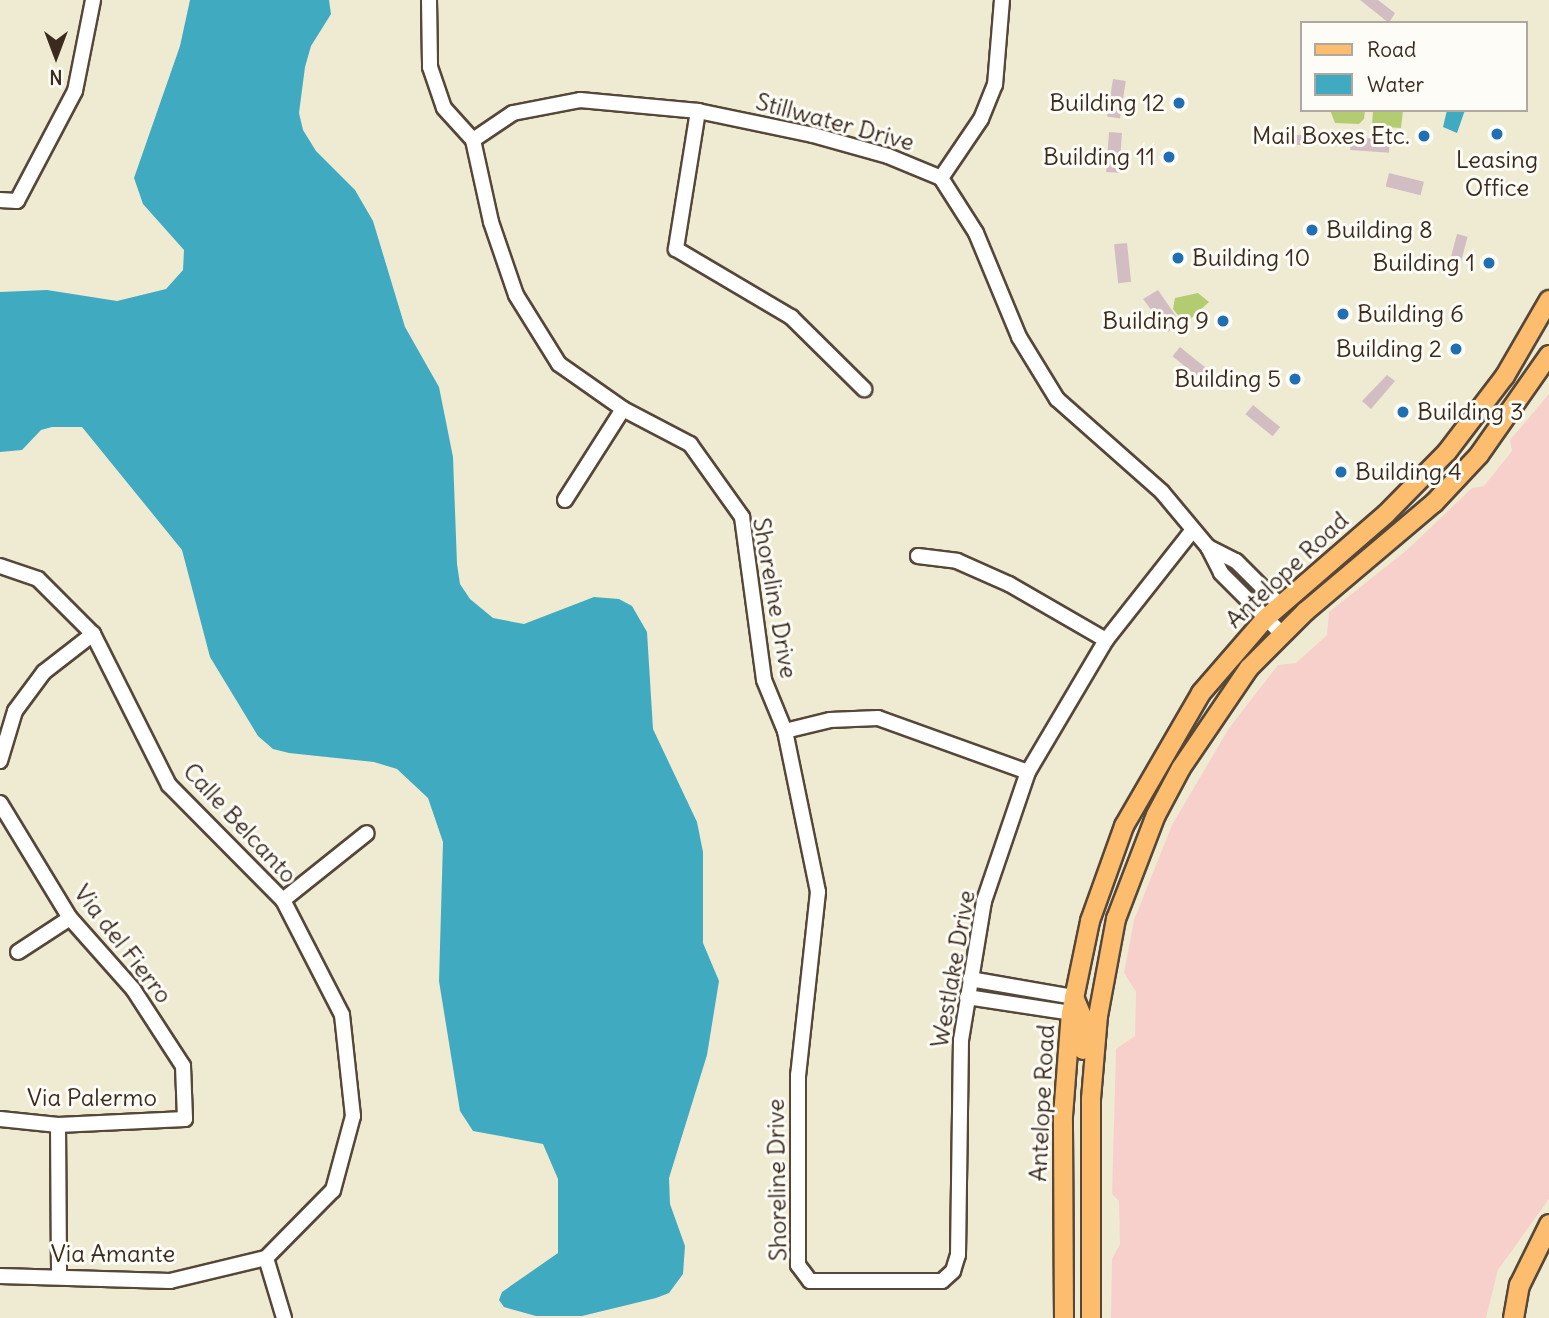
<!DOCTYPE html>
<html>
<head>
<meta charset="utf-8">
<style>
  body { margin:0 }
  #map { position:relative; width:1549px; height:1318px; overflow:hidden; background:#efebd3; font-family:Delius,sans-serif }
  div>[style] { position:absolute }
  .built>* { inset:0; background:#f7d0cb }
  .industrial>* { inset:0; background:#d2bec2; transform-origin:0 0 }
  .green>* { inset:0; background:#b3cc72 }
  .water>* { inset:0; background:#40aac0 }
  .roads { filter:drop-shadow(2px 0 #564739) drop-shadow(-2px 0 #564739) drop-shadow(0 2px #564739) drop-shadow(0 -2px #564739) }
  .minor>* { height:14px; margin:-7px; padding:0 7px; transform-origin:7px; border-radius:7px; background:#fff }
  .major>* { height:18px; margin:-9px; padding:0 9px; transform-origin:9px; border-radius:9px; background:#fcbd6f }
  .highway>* { height:19px; margin:-9.5px; padding:0 9.5px; transform-origin:9.5px; border-radius:9.5px; background:#fcbd6f }
  .dots>* { width:19px; height:19px; translate:-50% -50%; box-sizing:border-box; border:4px solid #fdfcf7; border-radius:50% }
  span { translate:-50% -50%; white-space:nowrap; text-align:center; line-height:1.15; -webkit-text-stroke:6px #fdfcf7; paint-order:stroke }
  .poi-label { font-size:24px; color:#3b2a1e }
  .right { translate:-100% -50%; text-align:right }
  .left { translate:0 -50%; text-align:left }
  .street-label { font-size:24px; color:#3b2a1e }
  .legend { position:absolute; left:1300px; top:21px; width:228px; height:91px; box-sizing:border-box; background:#fdfcf7; border:2px solid #afa8a0; margin:0; padding:9px 12px; list-style:none; font-size:21px; color:#3b2a1e }
  .legend li { display:flex; align-items:center; gap:14px; height:35px }
  .legend b { width:35px; border:2px solid #afa8a0 }
  .north { position:absolute; left:21px; top:21px; width:70px; height:70px; -webkit-text-stroke:5px #fdfcf7; paint-order:stroke; rotate:180deg; font-size:19px; font-weight:700; line-height:28px; text-align:center; color:#3b2a1e }
  .north::after { content:''; display:block; margin:auto; width:24px; height:32px; background:#3b2a1e; clip-path:polygon(50% 0,100% 100%,50% 72%,0 100%) }
</style>
</head>
<body>
<div id="map">
  <div class="built">
    <div style="clip-path:polygon(1549px 394px,1549px 1199px,1498px 1270px,1486px 1318px,1111px 1318px,1112px 1259px,1120px 1244px,1119px 1201px,1112px 1194px,1116px 1049px,1135px 1036px,1136px 992px,1124px 973px,1134px 920px,1172px 825px,1229px 728px,1278px 665px,1296px 663px,1327px 635px,1329px 612px,1408px 549px,1472px 488px,1484px 486px,1512px 451px,1510px 440px)"></div>
  </div>
  <div class="industrial">
    <div style="clip-path:polygon(1360px 0,1378px 0,1395px 13px,1389px 23px)"></div>
    <div style="left:1113px;top:79px;width:13px;height:38px;rotate:9deg"></div>
    <div style="left:1109px;top:132px;width:13px;height:40px;rotate:4deg"></div>
    <div style="left:1280px;top:134px;width:35px;height:10px;rotate:3deg"></div>
    <div style="left:1351px;top:137px;width:39px;height:13px;rotate:4deg"></div>
    <div style="left:1389px;top:173px;width:36px;height:14px;rotate:14deg"></div>
    <div style="left:1457px;top:234px;width:11px;height:38px;rotate:15deg"></div>
    <div style="left:1127px;top:243px;width:39px;height:13px;rotate:84deg"></div>
    <div style="clip-path:polygon(1158px 290px,1180px 322px,1168px 332px,1143px 299px)"></div>
    <div style="left:1180px;top:347px;width:35px;height:12px;rotate:39deg"></div>
    <div style="clip-path:polygon(1387px 375px,1395px 381px,1371px 409px,1362px 401px)"></div>
    <div style="left:1253px;top:405px;width:35px;height:12px;rotate:39deg"></div>
  </div>
  <div class="green">
    <div style="clip-path:polygon(1330px 110px,1365px 110px,1364px 119px,1359px 124px,1335px 123px)"></div>
    <div style="clip-path:polygon(1373px 110px,1403px 110px,1401px 128px,1372px 126px)"></div>
    <div style="clip-path:polygon(1198px 293px,1209px 302px,1185px 324px,1173px 309px,1175px 298px)"></div>
  </div>
  <div class="water">
    <div style="clip-path:polygon(190px 0,329px 0,331px 14px,311px 46px,305px 67px,299px 113px,303px 130px,316px 151px,355px 190px,373px 221px,405px 327px,439px 387px,453px 457px,457px 564px,460px 584px,470px 599px,493px 618px,524px 624px,594px 597px,619px 599px,632px 606px,647px 632px,653px 729px,697px 822px,703px 852px,703px 943px,719px 981px,707px 1055px,669px 1178px,670px 1204px,685px 1246px,683px 1274px,669px 1293px,656px 1298px,582px 1316px,536px 1316px,504px 1307px,499px 1300px,502px 1292px,558px 1253px,558px 1179px,543px 1144px,473px 1131px,460px 1111px,439px 981px,443px 842px,428px 798px,397px 769px,374px 762px,289px 753px,273px 749px,258px 736px,210px 657px,182px 550px,82px 427px,52px 427px,41px 430px,22px 450px,0 452px,0 292px,47px 290px,117px 301px,166px 289px,183px 270px,184px 250px,143px 204px,134px 178px,180px 46px)"></div>
    <div style="clip-path:polygon(1447px 110px,1465px 110px,1457px 133px,1443px 127px)"></div>
  </div>
  <div class="roads">
    <div class="minor">
      <div style="left:429px;top:0;width:67px;rotate:89.1deg"></div>
      <div style="left:430px;top:67px;width:43px;rotate:71.1deg"></div>
      <div style="left:444px;top:108px;width:43px;rotate:47.8deg"></div>
      <div style="left:473px;top:140px;width:84px;rotate:77.6deg"></div>
      <div style="left:491px;top:222px;width:77px;rotate:71.1deg"></div>
      <div style="left:516px;top:295px;width:81px;rotate:58.1deg"></div>
      <div style="left:559px;top:364px;width:78px;rotate:35.1deg"></div>
      <div style="left:623px;top:409px;width:76px;rotate:27.6deg"></div>
      <div style="left:690px;top:444px;width:90px;rotate:54.5deg"></div>
      <div style="left:742px;top:517px;width:164px;rotate:82.3deg"></div>
      <div style="left:764px;top:680px;width:55px;rotate:67.6deg"></div>
      <div style="left:785px;top:731px;width:164px;rotate:78.4deg"></div>
      <div style="left:818px;top:892px;width:184px;rotate:96.2deg"></div>
      <div style="left:798px;top:1075px;width:190px;rotate:90deg"></div>
      <div style="left:798px;top:1265px;width:20px;rotate:53deg"></div>
      <div style="left:810px;top:1281px;width:132px"></div>
      <div style="left:942px;top:1281px;width:15px;rotate:-42deg"></div>
      <div style="left:953px;top:1271px;width:17px;rotate:-73deg"></div>
      <div style="left:958px;top:1255px;width:215px;rotate:-89.2deg"></div>
      <div style="left:961px;top:1040px;width:141px;rotate:-80.6deg"></div>
      <div style="left:984px;top:901px;width:136px;rotate:-71.2deg"></div>
      <div style="left:1028px;top:772px;width:153px;rotate:-59.4deg"></div>
      <div style="left:1106px;top:640px;width:139px;rotate:-51.7deg"></div>
      <div style="left:698px;top:111px;width:140px;rotate:99.1deg"></div>
      <div style="left:676px;top:249px;width:134px;rotate:30.6deg"></div>
      <div style="left:791px;top:317px;width:103px;rotate:44.6deg"></div>
      <div style="left:473px;top:140px;width:48px;rotate:-34deg"></div>
      <div style="left:513px;top:113px;width:68px;rotate:-11deg"></div>
      <div style="left:580px;top:100px;width:119px;rotate:5.3deg"></div>
      <div style="left:698px;top:111px;width:117px;rotate:11.8deg"></div>
      <div style="left:813px;top:135px;width:78px;rotate:15.6deg"></div>
      <div style="left:888px;top:156px;width:57px;rotate:22.5deg"></div>
      <div style="left:941px;top:178px;width:65px;rotate:57.5deg"></div>
      <div style="left:976px;top:233px;width:113px;rotate:67.5deg"></div>
      <div style="left:1019px;top:337px;width:73px;rotate:58.5deg"></div>
      <div style="left:1057px;top:399px;width:140px;rotate:41.5deg"></div>
      <div style="left:1162px;top:492px;width:72px;rotate:50.1deg"></div>
      <div style="left:1208px;top:547px;width:31px;rotate:27deg"></div>
      <div style="left:1236px;top:561px;width:61px;rotate:45deg"></div>
      <div style="left:941px;top:178px;width:71px;rotate:-55.9deg"></div>
      <div style="left:981px;top:119px;width:37px;rotate:-68deg"></div>
      <div style="left:995px;top:85px;width:85px;rotate:-85.3deg"></div>
      <div style="left:0;top:200px;width:17px;rotate:3deg"></div>
      <div style="left:17px;top:201px;width:124px;rotate:-62.2deg"></div>
      <div style="left:75px;top:91px;width:93px;rotate:-78.8deg"></div>
      <div style="left:565px;top:500px;width:108px;rotate:-57.5deg"></div>
      <div style="left:1208px;top:547px;width:29px;rotate:63deg"></div>
      <div style="left:1221px;top:573px;width:86px;rotate:45deg"></div>
      <div style="left:918px;top:556px;width:39px;rotate:7deg"></div>
      <div style="left:957px;top:561px;width:57px;rotate:23.9deg"></div>
      <div style="left:1009px;top:584px;width:112px;rotate:30deg"></div>
      <div style="left:0;top:566px;width:40px;rotate:18.9deg"></div>
      <div style="left:38px;top:579px;width:78px;rotate:45deg"></div>
      <div style="left:93px;top:634px;width:169px;rotate:63.3deg"></div>
      <div style="left:169px;top:785px;width:162px;rotate:45.3deg"></div>
      <div style="left:283px;top:900px;width:129px;rotate:62.8deg"></div>
      <div style="left:342px;top:1015px;width:102px;rotate:83.8deg"></div>
      <div style="left:353px;top:1116px;width:77px;rotate:105.1deg"></div>
      <div style="left:333px;top:1190px;width:95px;rotate:134.6deg"></div>
      <div style="left:785px;top:731px;width:46px;rotate:-13.7deg"></div>
      <div style="left:830px;top:720px;width:48px;rotate:-2.4deg"></div>
      <div style="left:878px;top:718px;width:159px;rotate:19.8deg"></div>
      <div style="left:0;top:761px;width:52px;rotate:-73.3deg"></div>
      <div style="left:15px;top:711px;width:49px;rotate:-53.4deg"></div>
      <div style="left:44px;top:672px;width:62px;rotate:-37.8deg"></div>
      <div style="left:0;top:803px;width:135px;rotate:58.7deg"></div>
      <div style="left:70px;top:918px;width:95px;rotate:48.4deg"></div>
      <div style="left:133px;top:989px;width:92px;rotate:57deg"></div>
      <div style="left:183px;top:1066px;width:53px;rotate:87.8deg"></div>
      <div style="left:185px;top:1119px;width:127px;rotate:177.3deg"></div>
      <div style="left:58px;top:1125px;width:58px;rotate:-174.1deg"></div>
      <div style="left:283px;top:900px;width:107px;rotate:-38.6deg"></div>
      <div style="left:18px;top:952px;width:62px;rotate:-33.2deg"></div>
      <div style="left:970px;top:979px;width:106px;rotate:9.8deg"></div>
      <div style="left:967px;top:997px;width:105px;rotate:8.7deg"></div>
      <div style="left:58px;top:1125px;width:152px;rotate:89.6deg"></div>
      <div style="left:266px;top:1258px;width:63px;rotate:73.3deg"></div>
      <div style="left:0;top:1276px;width:170px;rotate:1.7deg"></div>
      <div style="left:170px;top:1281px;width:99px;rotate:-13.5deg"></div>
    </div>
    <div class="major">
      <div style="left:1074px;top:997px;width:26px;rotate:67deg"></div>
      <div style="left:1084px;top:1021px;width:29px;rotate:92deg"></div>
      <div style="left:1064px;top:1318px;width:202px;rotate:-90.3deg"></div>
      <div style="left:1063px;top:1116px;width:103px;rotate:-85.6deg"></div>
      <div style="left:1071px;top:1013px;width:94px;rotate:-78.3deg"></div>
      <div style="left:1090px;top:921px;width:101px;rotate:-70.3deg"></div>
      <div style="left:1124px;top:826px;width:154px;rotate:-59.9deg"></div>
      <div style="left:1201px;top:693px;width:99px;rotate:-49.1deg"></div>
      <div style="left:1266px;top:618px;width:159px;rotate:-40.9deg"></div>
      <div style="left:1386px;top:514px;width:87px;rotate:-45.5deg"></div>
      <div style="left:1447px;top:452px;width:96px;rotate:-52.7deg"></div>
      <div style="left:1505px;top:376px;width:88px;rotate:-59.9deg"></div>
      <div style="left:1091px;top:1318px;width:219px;rotate:-90deg"></div>
      <div style="left:1091px;top:1099px;width:83px;rotate:-85.2deg"></div>
      <div style="left:1098px;top:1016px;width:99px;rotate:-79.5deg"></div>
      <div style="left:1116px;top:919px;width:111px;rotate:-69deg"></div>
      <div style="left:1156px;top:815px;width:53px;rotate:-62deg"></div>
      <div style="left:1181px;top:768px;width:121px;rotate:-55.8deg"></div>
      <div style="left:1249px;top:668px;width:81px;rotate:-45deg"></div>
      <div style="left:1306px;top:611px;width:167px;rotate:-40.2deg"></div>
      <div style="left:1434px;top:503px;width:66px;rotate:-46.8deg"></div>
      <div style="left:1479px;top:455px;width:122px;rotate:-55deg"></div>
    </div>
    <div class="highway">
      <div style="left:1513px;top:1318px;width:34px;rotate:-80deg"></div>
      <div style="left:1519px;top:1285px;width:68px;rotate:-63.8deg"></div>
    </div>
  </div>
  <div class="dots">
    <div style="left:1179px;top:103px;background:#1f6fb2"></div>
    <div style="left:1497px;top:134px;background:#1f6fb2"></div>
    <div style="left:1424px;top:136px;background:#1f6fb2"></div>
    <div style="left:1169px;top:157px;background:#1f6fb2"></div>
    <div style="left:1312px;top:230px;background:#1f6fb2"></div>
    <div style="left:1178px;top:258px;background:#1f6fb2"></div>
    <div style="left:1489px;top:263px;background:#1f6fb2"></div>
    <div style="left:1343px;top:314px;background:#1f6fb2"></div>
    <div style="left:1223px;top:321px;background:#1f6fb2"></div>
    <div style="left:1456px;top:349px;background:#1f6fb2"></div>
    <div style="left:1295px;top:379px;background:#1f6fb2"></div>
    <div style="left:1403px;top:412px;background:#1f6fb2"></div>
    <div style="left:1341px;top:472px;background:#1f6fb2"></div>
  </div>
  <div class="poi-label">
    <span class="right" style="left:1165px;top:103px">Building 12</span>
    <span class="right" style="left:1410px;top:136px">Mail Boxes Etc.</span>
    <span class="right" style="left:1155px;top:157px">Building 11</span>
    <span style="left:1497px;top:174px">Leasing<br>Office</span>
    <span class="left" style="left:1326px;top:230px">Building 8</span>
    <span class="left" style="left:1192px;top:258px">Building 10</span>
    <span class="right" style="left:1475px;top:263px">Building 1</span>
    <span class="left" style="left:1357px;top:314px">Building 6</span>
    <span class="right" style="left:1209px;top:321px">Building 9</span>
    <span class="right" style="left:1442px;top:349px">Building 2</span>
    <span class="right" style="left:1281px;top:379px">Building 5</span>
    <span class="left" style="left:1417px;top:412px">Building 3</span>
    <span class="left" style="left:1355px;top:472px">Building 4</span>
  </div>
  <div class="street-label">
    <span style="left:835px;top:122px;rotate:15deg">Stillwater Drive</span>
    <span style="left:1287px;top:570px;rotate:-43deg">Antelope Road</span>
    <span style="left:775px;top:598px;rotate:80deg">Shoreline Drive</span>
    <span style="left:240px;top:823px;rotate:47deg">Calle Belcanto</span>
    <span style="left:123px;top:944px;rotate:52deg">Via del Fierro</span>
    <span style="left:953px;top:969px;rotate:-80deg">Westlake Drive</span>
    <span style="left:92px;top:1098px">Via Palermo</span>
    <span style="left:1042px;top:1103px;rotate:-87deg">Antelope Road</span>
    <span style="left:777px;top:1180px;rotate:-91deg">Shoreline Drive</span>
    <span style="left:113px;top:1254px">Via Amante</span>
  </div>
  <ul class="legend">
  <li><b style="height:9px;background:#fcbd6f"></b>Road</li>
  <li><b style="height:19px;background:#40aac0"></b>Water</li>
  </ul>
  <div class="north">N</div>
</div>
</body>
</html>
